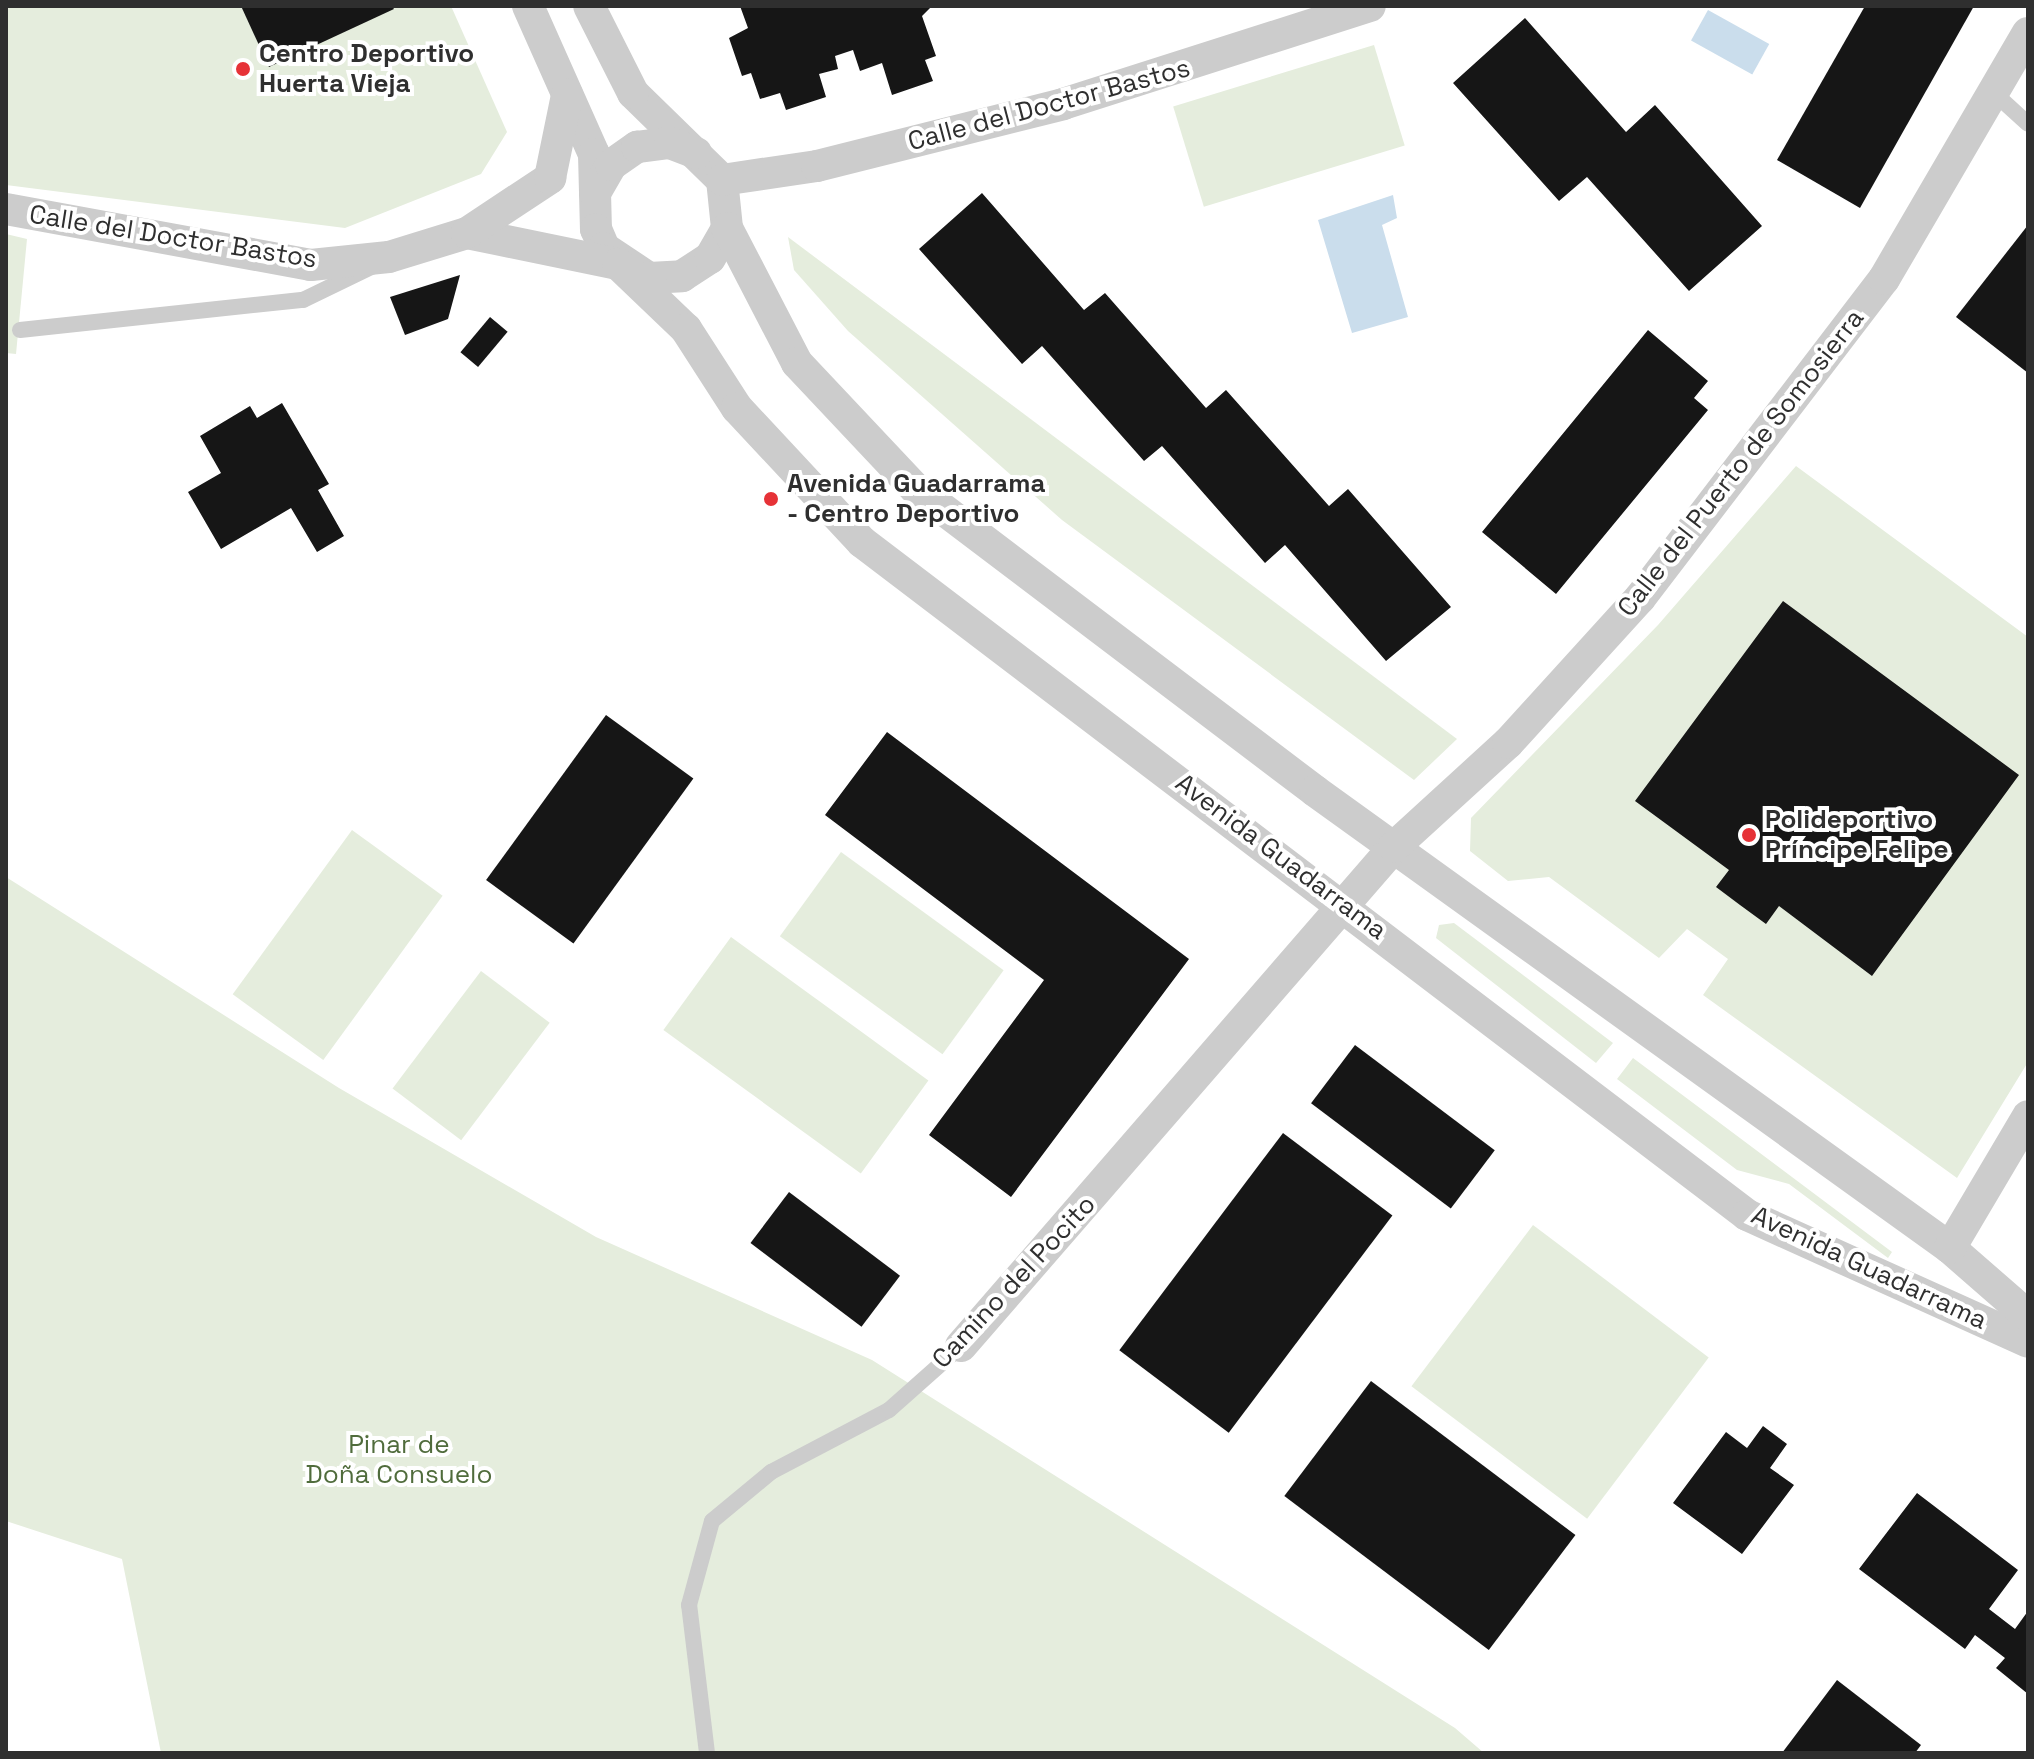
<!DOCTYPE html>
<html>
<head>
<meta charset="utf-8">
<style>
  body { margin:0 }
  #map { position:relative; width:2034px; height:1759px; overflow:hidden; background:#fff; font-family:"Space Grotesk",sans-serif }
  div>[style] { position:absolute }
  .green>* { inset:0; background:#e5eddd; transform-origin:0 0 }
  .water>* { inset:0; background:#caddec; transform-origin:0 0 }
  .building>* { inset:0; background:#161616; transform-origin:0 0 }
  .service>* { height:16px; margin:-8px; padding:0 8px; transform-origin:8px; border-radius:8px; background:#ccc }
  .minor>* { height:32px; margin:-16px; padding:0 16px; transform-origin:16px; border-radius:16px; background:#ccc }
  .dots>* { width:22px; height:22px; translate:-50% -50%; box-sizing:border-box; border:4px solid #fff; border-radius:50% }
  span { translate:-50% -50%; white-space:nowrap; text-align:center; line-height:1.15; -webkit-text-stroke:8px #fff; paint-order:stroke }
  .poi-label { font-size:26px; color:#2f2f2f; font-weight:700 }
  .left { translate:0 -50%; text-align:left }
  .street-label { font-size:26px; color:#2f2f2f }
  .park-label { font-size:26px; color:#506c3c }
  .frame { position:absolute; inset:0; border:8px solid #2f2f2f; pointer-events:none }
</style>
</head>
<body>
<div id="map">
  <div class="green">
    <div style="clip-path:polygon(6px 6px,451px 6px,507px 132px,481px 174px,345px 228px,6px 185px)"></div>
    <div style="left:1374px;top:45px;width:105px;height:210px;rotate:73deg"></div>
    <div style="clip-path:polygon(6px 234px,27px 239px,16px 354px,6px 353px)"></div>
    <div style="clip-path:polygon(788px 237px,1457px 739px,1414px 780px,1062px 520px,848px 331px,794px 270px)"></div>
    <div style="clip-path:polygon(1796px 466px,2028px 637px,2028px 1062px,1957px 1178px,1703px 995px,1728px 959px,1687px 929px,1659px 958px,1549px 877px,1508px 881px,1470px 851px,1471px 818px,1658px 625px)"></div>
    <div style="left:352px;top:830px;width:112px;height:203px;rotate:36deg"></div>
    <div style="left:841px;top:852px;width:201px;height:104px;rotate:36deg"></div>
    <div style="clip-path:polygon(6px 877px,339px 1088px,596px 1237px,872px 1360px,1455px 1728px,1484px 1753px,161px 1753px,122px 1559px,6px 1521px)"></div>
    <div style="clip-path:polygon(1454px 923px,1613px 1043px,1596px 1063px,1436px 938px,1439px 925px)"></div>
    <div style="left:731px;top:937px;width:244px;height:115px;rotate:36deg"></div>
    <div style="left:481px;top:971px;width:86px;height:147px;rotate:37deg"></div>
    <div style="clip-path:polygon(1633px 1058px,1892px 1252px,1888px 1258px,1789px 1184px,1737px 1170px,1617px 1079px)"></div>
    <div style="left:1533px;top:1225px;width:220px;height:202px;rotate:37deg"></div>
  </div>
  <div class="water">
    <div style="left:1708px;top:10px;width:70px;height:35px;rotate:29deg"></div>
    <div style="clip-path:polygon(1393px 195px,1397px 218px,1382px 225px,1408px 317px,1352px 333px,1318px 220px)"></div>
  </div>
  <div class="building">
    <div style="clip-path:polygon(241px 6px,392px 6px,394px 9px,269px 67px)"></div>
    <div style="clip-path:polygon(740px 6px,932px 6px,922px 16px,936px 56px,925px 60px,933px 81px,892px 95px,882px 63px,860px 71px,853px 50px,835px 56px,838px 69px,819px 74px,826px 97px,786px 110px,780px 93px,760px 99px,751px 73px,742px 76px,729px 38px,748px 28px)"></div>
    <div style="clip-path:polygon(1865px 6px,1974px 6px,1860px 208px,1777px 160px)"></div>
    <div style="clip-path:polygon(1525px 18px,1626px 132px,1655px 105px,1762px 226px,1689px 291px,1587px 177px,1559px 201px,1453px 83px)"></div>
    <div style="clip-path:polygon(982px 193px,1084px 310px,1105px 293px,1206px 408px,1226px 390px,1329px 506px,1348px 489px,1451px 607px,1386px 661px,1285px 545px,1265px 563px,1162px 446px,1144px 461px,1042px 346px,1022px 364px,919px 249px)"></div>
    <div style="clip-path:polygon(2028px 225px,2028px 373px,1956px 317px)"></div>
    <div style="clip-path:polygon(460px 275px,448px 319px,405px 335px,390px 297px)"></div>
    <div style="left:490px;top:317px;width:23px;height:46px;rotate:40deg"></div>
    <div style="clip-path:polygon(1648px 330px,1708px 381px,1694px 398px,1708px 410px,1556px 594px,1482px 532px)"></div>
    <div style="clip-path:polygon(282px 403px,329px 484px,318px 490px,344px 536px,317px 552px,291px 508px,221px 549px,188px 492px,221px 473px,200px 436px,250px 406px,257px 418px)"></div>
    <div style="clip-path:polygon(1783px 601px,2019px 775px,1872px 976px,1779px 906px,1766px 924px,1740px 905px,1716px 887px,1729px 870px,1635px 801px)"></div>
    <div style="left:606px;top:715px;width:108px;height:204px;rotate:36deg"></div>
    <div style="clip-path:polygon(887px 732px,1189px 959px,1011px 1197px,929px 1135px,1044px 980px,825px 815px)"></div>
    <div style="left:1355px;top:1045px;width:175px;height:73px;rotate:37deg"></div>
    <div style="left:1283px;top:1133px;width:137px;height:272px;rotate:37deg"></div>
    <div style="left:789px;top:1192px;width:139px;height:64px;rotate:37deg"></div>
    <div style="left:1371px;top:1381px;width:256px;height:144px;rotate:37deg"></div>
    <div style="clip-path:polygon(1763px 1426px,1787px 1444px,1770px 1468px,1794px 1485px,1742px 1554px,1673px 1503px,1726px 1432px,1747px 1448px)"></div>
    <div style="clip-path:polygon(1917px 1493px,2018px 1570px,1989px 1609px,2015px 1629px,2028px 1611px,2028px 1694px,1996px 1668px,2005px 1658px,1975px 1635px,1965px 1649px,1859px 1569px)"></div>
    <div style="clip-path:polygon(1837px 1680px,1921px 1745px,1915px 1753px,1782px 1753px)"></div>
  </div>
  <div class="service">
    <div style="left:1993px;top:92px;width:47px;rotate:42.4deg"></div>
    <div style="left:20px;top:330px;width:285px;rotate:-6.1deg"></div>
    <div style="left:303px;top:300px;width:82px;rotate:-25.9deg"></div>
    <div style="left:707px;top:1753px;width:149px;rotate:-96.9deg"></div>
    <div style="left:689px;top:1605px;width:87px;rotate:-74.7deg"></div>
    <div style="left:712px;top:1521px;width:77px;rotate:-39.7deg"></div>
    <div style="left:771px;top:1472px;width:133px;rotate:-27.7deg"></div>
    <div style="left:889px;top:1410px;width:96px;rotate:-41.6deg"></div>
  </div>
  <div class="minor">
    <div style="left:528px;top:6px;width:162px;rotate:66deg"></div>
    <div style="left:594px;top:154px;width:75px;rotate:88.5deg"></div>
    <div style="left:596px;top:229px;width:21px;rotate:67deg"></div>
    <div style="left:604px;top:248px;width:54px;rotate:33.7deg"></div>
    <div style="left:649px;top:278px;width:33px;rotate:-3deg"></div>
    <div style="left:682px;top:276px;width:33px;rotate:-33deg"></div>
    <div style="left:710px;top:258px;width:34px;rotate:-60deg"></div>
    <div style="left:727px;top:228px;width:48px;rotate:-95.9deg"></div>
    <div style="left:722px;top:180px;width:124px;rotate:-135.7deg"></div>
    <div style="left:633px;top:93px;width:97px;rotate:-116.8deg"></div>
    <div style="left:722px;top:180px;width:96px;rotate:-8.4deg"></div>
    <div style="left:817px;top:166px;width:254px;rotate:-14.1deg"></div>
    <div style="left:1063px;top:104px;width:322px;rotate:-17.7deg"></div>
    <div style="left:595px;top:193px;width:32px;rotate:-60deg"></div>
    <div style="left:611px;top:165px;width:32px;rotate:-35deg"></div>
    <div style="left:637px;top:147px;width:33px;rotate:-7deg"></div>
    <div style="left:670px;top:143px;width:28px;rotate:21deg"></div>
    <div style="left:6px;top:209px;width:310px;rotate:10.4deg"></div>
    <div style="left:311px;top:265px;width:78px;rotate:-5.9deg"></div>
    <div style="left:389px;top:257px;width:82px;rotate:-17.1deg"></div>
    <div style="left:467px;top:233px;width:154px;rotate:11.6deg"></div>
    <div style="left:618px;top:264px;width:94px;rotate:43.7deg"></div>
    <div style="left:686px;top:329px;width:94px;rotate:57.2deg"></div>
    <div style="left:737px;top:408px;width:183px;rotate:47deg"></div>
    <div style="left:862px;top:542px;width:1112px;rotate:37.25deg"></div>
    <div style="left:1747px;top:1215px;width:308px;rotate:24.3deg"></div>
    <div style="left:727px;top:228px;width:152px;rotate:62.6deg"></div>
    <div style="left:797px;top:363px;width:172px;rotate:46.7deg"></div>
    <div style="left:915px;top:488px;width:502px;rotate:37.14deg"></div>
    <div style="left:1315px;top:791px;width:782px;rotate:35.74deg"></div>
    <div style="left:1950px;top:1248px;width:103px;rotate:41.1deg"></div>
    <div style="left:467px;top:233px;width:100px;rotate:-33.5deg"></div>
    <div style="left:550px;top:178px;width:85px;rotate:-78.4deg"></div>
    <div style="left:1950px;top:1248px;width:153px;rotate:-59.4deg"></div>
    <div style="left:961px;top:1346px;width:661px;rotate:-49.05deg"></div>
    <div style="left:1394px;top:847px;width:154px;rotate:-42.4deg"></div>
    <div style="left:1508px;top:743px;width:196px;rotate:-47.7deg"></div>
    <div style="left:1640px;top:598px;width:402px;rotate:-52.6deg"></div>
    <div style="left:1884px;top:279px;width:285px;rotate:-59.7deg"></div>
  </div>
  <div class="dots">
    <div style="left:243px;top:69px;background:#e63237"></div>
    <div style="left:771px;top:499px;background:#e63237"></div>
    <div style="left:1749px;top:835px;background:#e63237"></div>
  </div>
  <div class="poi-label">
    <span class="left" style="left:259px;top:69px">Centro Deportivo<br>Huerta Vieja</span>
    <span class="left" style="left:787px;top:499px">Avenida Guadarrama<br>- Centro Deportivo</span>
    <span class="left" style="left:1765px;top:835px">Polideportivo<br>Príncipe Felipe</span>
  </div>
  <div class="street-label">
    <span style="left:1049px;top:105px;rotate:-15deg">Calle del Doctor Bastos</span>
    <span style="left:173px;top:237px;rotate:9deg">Calle del Doctor Bastos</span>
    <span style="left:1741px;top:463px;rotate:-52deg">Calle del Puerto de Somosierra</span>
    <span style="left:1281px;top:857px;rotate:37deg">Avenida Guadarrama</span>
    <span style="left:1869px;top:1268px;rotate:25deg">Avenida Guadarrama</span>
    <span style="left:1014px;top:1282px;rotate:-47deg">Camino del Pocito</span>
  </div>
  <div class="park-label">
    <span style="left:399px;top:1460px">Pinar de<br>Doña Consuelo</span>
  </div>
  <div class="frame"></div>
</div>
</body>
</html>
